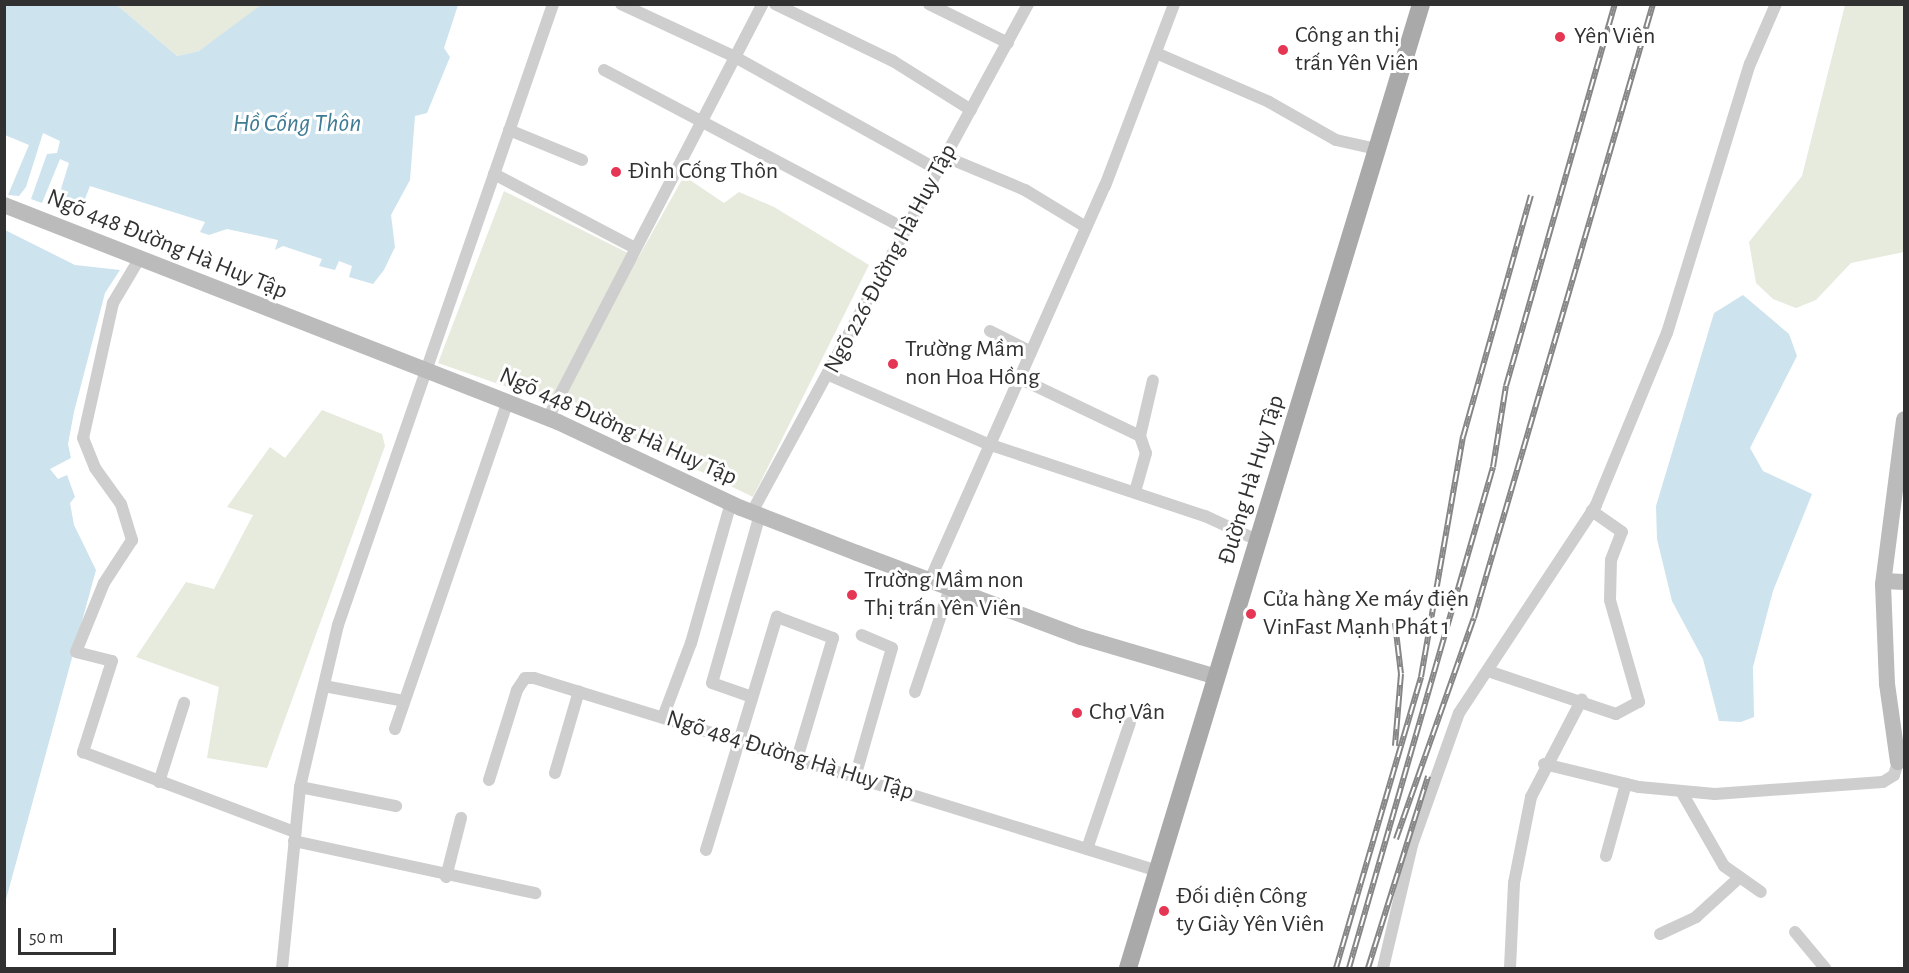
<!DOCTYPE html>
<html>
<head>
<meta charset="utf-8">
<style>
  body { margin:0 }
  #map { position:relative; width:1909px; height:973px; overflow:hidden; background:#fff; font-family:"Alegreya Sans",sans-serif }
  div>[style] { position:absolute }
  .green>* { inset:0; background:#e6ebdd }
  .water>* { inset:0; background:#cde3ed }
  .street>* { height:12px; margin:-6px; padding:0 6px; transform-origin:6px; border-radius:6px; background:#cecece }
  .secondary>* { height:16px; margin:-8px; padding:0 8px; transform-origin:8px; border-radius:8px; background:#bbb }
  .primary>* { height:18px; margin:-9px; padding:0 9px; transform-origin:9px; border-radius:9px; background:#a9a9a9 }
  .rail>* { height:6px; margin-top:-3px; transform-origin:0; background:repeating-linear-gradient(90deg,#fff 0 11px,#868686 0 22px); box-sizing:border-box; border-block:2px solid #868686 }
  .dots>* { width:16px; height:16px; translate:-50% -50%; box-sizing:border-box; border:3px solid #fff; border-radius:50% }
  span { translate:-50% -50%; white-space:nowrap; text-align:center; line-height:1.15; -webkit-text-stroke:6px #fff; paint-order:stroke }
  .poi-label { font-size:24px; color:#313131 }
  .left { translate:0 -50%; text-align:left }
  .street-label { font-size:24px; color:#313131 }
  .water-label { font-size:26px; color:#3f7b94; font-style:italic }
  .frame { position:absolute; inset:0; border:6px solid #313131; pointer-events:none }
  .scale { position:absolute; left:18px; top:928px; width:98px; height:27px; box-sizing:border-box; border:3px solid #313131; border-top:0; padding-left:8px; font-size:18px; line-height:21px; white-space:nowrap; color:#313131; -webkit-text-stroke:4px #fff; paint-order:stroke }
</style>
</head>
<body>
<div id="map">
  <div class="green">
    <div style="clip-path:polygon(117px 5px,267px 5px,199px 51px,177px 56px)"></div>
    <div style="clip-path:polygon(1845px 5px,1904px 5px,1904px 252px,1851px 263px,1816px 300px,1796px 308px,1773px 299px,1756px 283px,1749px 242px,1802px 176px)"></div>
    <div style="clip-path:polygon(684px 176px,724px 203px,739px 192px,774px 207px,869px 265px,753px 497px,574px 410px,438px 363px,504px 191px,638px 258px)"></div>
    <div style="clip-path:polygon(322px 410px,382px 434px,385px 446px,267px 768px,207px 758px,219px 687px,136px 657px,186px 582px,214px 589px,253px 515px,227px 507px,270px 447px,285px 458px)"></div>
  </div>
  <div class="water">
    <div style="clip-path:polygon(4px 5px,117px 5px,177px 56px,199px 51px,261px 5px,458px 5px,444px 48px,450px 57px,427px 113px,415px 116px,410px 180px,391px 215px,395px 247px,384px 270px,373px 284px,349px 277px,352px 266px,339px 261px,335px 270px,319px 266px,322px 259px,283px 246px,275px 250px,278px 240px,227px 229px,209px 235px,200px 232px,205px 222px,90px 186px,78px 217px,56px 205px,69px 163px,60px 159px,42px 203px,31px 199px,47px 154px,57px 153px,60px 141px,43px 133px,26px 187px,19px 196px,8px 195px,29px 145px,5px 135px)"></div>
    <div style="clip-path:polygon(5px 230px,75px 265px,120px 270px,105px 293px,74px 412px,68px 444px,71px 458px,50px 469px,58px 479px,67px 475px,75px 497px,70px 503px,74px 525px,96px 570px,5px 903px)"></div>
    <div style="clip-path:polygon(1743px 295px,1789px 334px,1797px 356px,1750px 448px,1763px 471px,1812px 494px,1773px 591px,1753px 667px,1754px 717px,1741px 722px,1719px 721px,1703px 659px,1672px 601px,1657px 539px,1656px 506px,1714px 313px)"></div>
  </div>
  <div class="street">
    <div style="left:621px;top:4px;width:126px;rotate:24.9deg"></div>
    <div style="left:735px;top:57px;width:232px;rotate:29.1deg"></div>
    <div style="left:775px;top:4px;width:131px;rotate:25.8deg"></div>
    <div style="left:893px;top:61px;width:92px;rotate:32.1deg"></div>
    <div style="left:929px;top:4px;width:88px;rotate:26.3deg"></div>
    <div style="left:1156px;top:53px;width:123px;rotate:23.4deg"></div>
    <div style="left:1269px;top:102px;width:77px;rotate:29.6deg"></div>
    <div style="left:1336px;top:140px;width:42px;rotate:12.4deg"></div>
    <div style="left:604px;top:70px;width:343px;rotate:27.8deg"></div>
    <div style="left:509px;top:130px;width:79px;rotate:22.3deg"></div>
    <div style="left:946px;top:157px;width:86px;rotate:22.7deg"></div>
    <div style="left:1025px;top:190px;width:71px;rotate:31.2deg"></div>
    <div style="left:494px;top:174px;width:159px;rotate:27.7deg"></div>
    <div style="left:138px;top:261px;width:49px;rotate:120.8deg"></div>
    <div style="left:113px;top:303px;width:138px;rotate:102.5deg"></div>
    <div style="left:83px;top:438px;width:32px;rotate:68deg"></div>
    <div style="left:95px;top:468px;width:44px;rotate:54.2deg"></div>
    <div style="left:121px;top:504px;width:38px;rotate:73deg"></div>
    <div style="left:132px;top:540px;width:51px;rotate:123.1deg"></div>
    <div style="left:104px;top:583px;width:74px;rotate:112.1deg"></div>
    <div style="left:76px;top:652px;width:37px;rotate:14deg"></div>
    <div style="left:112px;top:661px;width:96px;rotate:107.7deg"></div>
    <div style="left:83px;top:752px;width:227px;rotate:20.7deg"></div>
    <div style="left:990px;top:331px;width:46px;rotate:27.1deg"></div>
    <div style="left:829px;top:375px;width:173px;rotate:23.5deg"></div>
    <div style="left:988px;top:444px;width:229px;rotate:18.4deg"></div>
    <div style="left:1205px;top:516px;width:60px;rotate:24.8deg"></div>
    <div style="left:1019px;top:378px;width:134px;rotate:25.6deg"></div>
    <div style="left:1140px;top:436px;width:18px;rotate:71deg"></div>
    <div style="left:1146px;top:453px;width:41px;rotate:105.8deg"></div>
    <div style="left:548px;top:418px;width:466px;rotate:-62.6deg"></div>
    <div style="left:1140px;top:436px;width:57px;rotate:-76.9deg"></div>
    <div style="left:752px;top:512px;width:578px;rotate:-61.48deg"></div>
    <div style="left:930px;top:580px;width:431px;rotate:-66.1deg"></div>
    <div style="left:1105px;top:186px;width:195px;rotate:-69.2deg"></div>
    <div style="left:1488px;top:671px;width:135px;rotate:18.6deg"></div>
    <div style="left:1616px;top:714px;width:26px;rotate:-28deg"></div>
    <div style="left:1639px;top:702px;width:106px;rotate:-105.9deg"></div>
    <div style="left:1610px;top:600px;width:40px;rotate:-88.6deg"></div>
    <div style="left:1611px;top:560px;width:30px;rotate:-69deg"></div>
    <div style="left:1622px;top:532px;width:37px;rotate:-145deg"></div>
    <div style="left:324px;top:686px;width:81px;rotate:10.6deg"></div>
    <div style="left:915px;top:692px;width:110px;rotate:-71.4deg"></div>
    <div style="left:752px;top:697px;width:42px;rotate:-160.7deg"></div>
    <div style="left:712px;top:683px;width:175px;rotate:-74.1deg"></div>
    <div style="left:663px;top:717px;width:79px;rotate:-69.3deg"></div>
    <div style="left:691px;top:643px;width:146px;rotate:-74.1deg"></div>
    <div style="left:395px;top:729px;width:345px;rotate:-71deg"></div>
    <div style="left:1544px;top:764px;width:98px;rotate:13.6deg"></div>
    <div style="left:1639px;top:787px;width:76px;rotate:5.3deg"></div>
    <div style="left:1715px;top:794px;width:168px;rotate:-4.1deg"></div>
    <div style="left:1883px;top:782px;width:13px;rotate:-32deg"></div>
    <div style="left:1894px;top:775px;width:14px;rotate:-73deg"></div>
    <div style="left:555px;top:773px;width:85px;rotate:-73.7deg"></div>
    <div style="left:855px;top:777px;width:134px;rotate:-74deg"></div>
    <div style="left:892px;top:648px;width:33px;rotate:-157deg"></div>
    <div style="left:489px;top:780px;width:94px;rotate:-72.7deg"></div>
    <div style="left:517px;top:690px;width:14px;rotate:-56deg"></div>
    <div style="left:525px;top:678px;width:9px"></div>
    <div style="left:534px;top:678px;width:653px;rotate:17.19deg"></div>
    <div style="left:159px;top:782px;width:83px;rotate:-72.4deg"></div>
    <div style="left:300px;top:787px;width:98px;rotate:11.2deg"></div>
    <div style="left:1681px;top:791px;width:86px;rotate:60.2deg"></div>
    <div style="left:1724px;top:866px;width:45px;rotate:35.1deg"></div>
    <div style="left:294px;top:841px;width:247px;rotate:12.2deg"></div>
    <div style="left:1087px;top:849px;width:133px;rotate:-71.2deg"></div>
    <div style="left:706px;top:850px;width:244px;rotate:-73.1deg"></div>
    <div style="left:777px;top:617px;width:60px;rotate:20.6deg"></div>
    <div style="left:833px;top:638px;width:126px;rotate:106.6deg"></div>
    <div style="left:1606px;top:856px;width:75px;rotate:-74.5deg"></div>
    <div style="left:446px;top:877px;width:61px;rotate:-75.7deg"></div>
    <div style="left:1795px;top:932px;width:47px;rotate:50.2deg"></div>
    <div style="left:1660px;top:934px;width:40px;rotate:-25deg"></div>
    <div style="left:1696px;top:917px;width:59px;rotate:-42.3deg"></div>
    <div style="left:282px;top:968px;width:182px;rotate:-84.3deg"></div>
    <div style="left:300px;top:787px;width:166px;rotate:-76.8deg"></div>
    <div style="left:338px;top:625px;width:657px;rotate:-70.9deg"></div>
    <div style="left:1383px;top:968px;width:126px;rotate:-76.7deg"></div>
    <div style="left:1412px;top:845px;width:140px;rotate:-70.4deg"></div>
    <div style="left:1459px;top:713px;width:249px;rotate:-56.6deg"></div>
    <div style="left:1596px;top:505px;width:186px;rotate:-67.6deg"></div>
    <div style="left:1667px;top:333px;width:282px;rotate:-72.9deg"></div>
    <div style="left:1750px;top:64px;width:65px;rotate:-66.6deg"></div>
    <div style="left:1510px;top:968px;width:85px;rotate:-87.3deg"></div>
    <div style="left:1514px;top:883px;width:88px;rotate:-78.8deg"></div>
    <div style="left:1531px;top:797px;width:110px;rotate:-62.5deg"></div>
  </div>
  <div class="secondary">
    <div style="left:4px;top:205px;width:595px;rotate:21.39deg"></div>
    <div style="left:558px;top:422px;width:202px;rotate:25.2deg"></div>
    <div style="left:741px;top:508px;width:124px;rotate:21.2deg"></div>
    <div style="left:857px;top:553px;width:239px;rotate:20.6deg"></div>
    <div style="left:1081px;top:637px;width:142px;rotate:16.4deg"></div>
    <div style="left:1884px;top:581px;width:20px;rotate:3deg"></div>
    <div style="left:1898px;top:762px;width:79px;rotate:-98deg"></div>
    <div style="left:1887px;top:684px;width:100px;rotate:-92.3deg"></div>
    <div style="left:1883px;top:584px;width:166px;rotate:-82.7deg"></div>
  </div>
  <div class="primary">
    <div style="left:1128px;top:968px;width:1008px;rotate:-73.09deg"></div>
  </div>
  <div class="rail">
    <div style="left:1395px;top:623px;width:51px;rotate:83.3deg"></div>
    <div style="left:1401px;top:674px;width:72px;rotate:94.8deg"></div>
    <div style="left:1396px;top:839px;width:234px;rotate:-70.6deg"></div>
    <div style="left:1474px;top:618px;width:640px;rotate:-73.75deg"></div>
    <div style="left:1336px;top:968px;width:303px;rotate:-73.7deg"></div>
    <div style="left:1421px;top:677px;width:244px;rotate:-80.1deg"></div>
    <div style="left:1463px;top:437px;width:251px;rotate:-74.3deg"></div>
    <div style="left:1349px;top:968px;width:521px;rotate:-73.96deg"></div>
    <div style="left:1493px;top:467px;width:82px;rotate:-80.9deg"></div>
    <div style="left:1506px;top:386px;width:397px;rotate:-74.1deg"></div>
    <div style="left:1368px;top:968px;width:201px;rotate:-72.6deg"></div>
  </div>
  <div class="dots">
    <div style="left:1560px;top:37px;background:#e53754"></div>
    <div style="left:1283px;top:50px;background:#e53754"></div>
    <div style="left:616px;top:172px;background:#e53754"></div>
    <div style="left:893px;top:364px;background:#e53754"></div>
    <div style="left:852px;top:595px;background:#e53754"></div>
    <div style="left:1251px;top:614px;background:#e53754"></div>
    <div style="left:1077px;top:713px;background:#e53754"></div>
    <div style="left:1164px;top:911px;background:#e53754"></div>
  </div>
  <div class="poi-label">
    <span class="left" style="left:1295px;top:50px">Công an thị<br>trấn Yên Viên</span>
    <span class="left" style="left:1574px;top:37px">Yên Viên</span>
    <span class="left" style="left:628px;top:172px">Đình Cống Thôn</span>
    <span class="left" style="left:905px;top:364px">Trường Mầm<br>non Hoa Hồng</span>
    <span class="left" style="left:864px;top:595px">Trường Mầm non<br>Thị trấn Yên Viên</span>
    <span class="left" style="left:1263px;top:614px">Cửa hàng Xe máy điện<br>VinFast Mạnh Phát 1</span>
    <span class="left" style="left:1089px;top:713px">Chợ Vân</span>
    <span class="left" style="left:1176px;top:911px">Đối diện Công<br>ty Giày Yên Viên</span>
  </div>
  <div class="street-label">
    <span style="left:167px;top:245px;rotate:22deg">Ngõ 448 Đường Hà Huy Tập</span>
    <span style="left:891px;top:259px;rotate:-62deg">Ngõ 226 Đường Hà Huy Tập</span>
    <span style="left:618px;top:427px;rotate:24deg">Ngõ 448 Đường Hà Huy Tập</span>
    <span style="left:1252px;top:480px;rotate:-73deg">Đường Hà Huy Tập</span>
    <span style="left:790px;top:756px;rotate:17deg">Ngõ 484 Đường Hà Huy Tập</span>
  </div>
  <div class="water-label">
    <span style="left:297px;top:124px">Hồ Cống Thôn</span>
  </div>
  <div class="frame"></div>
  <div class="scale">50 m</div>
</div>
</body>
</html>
